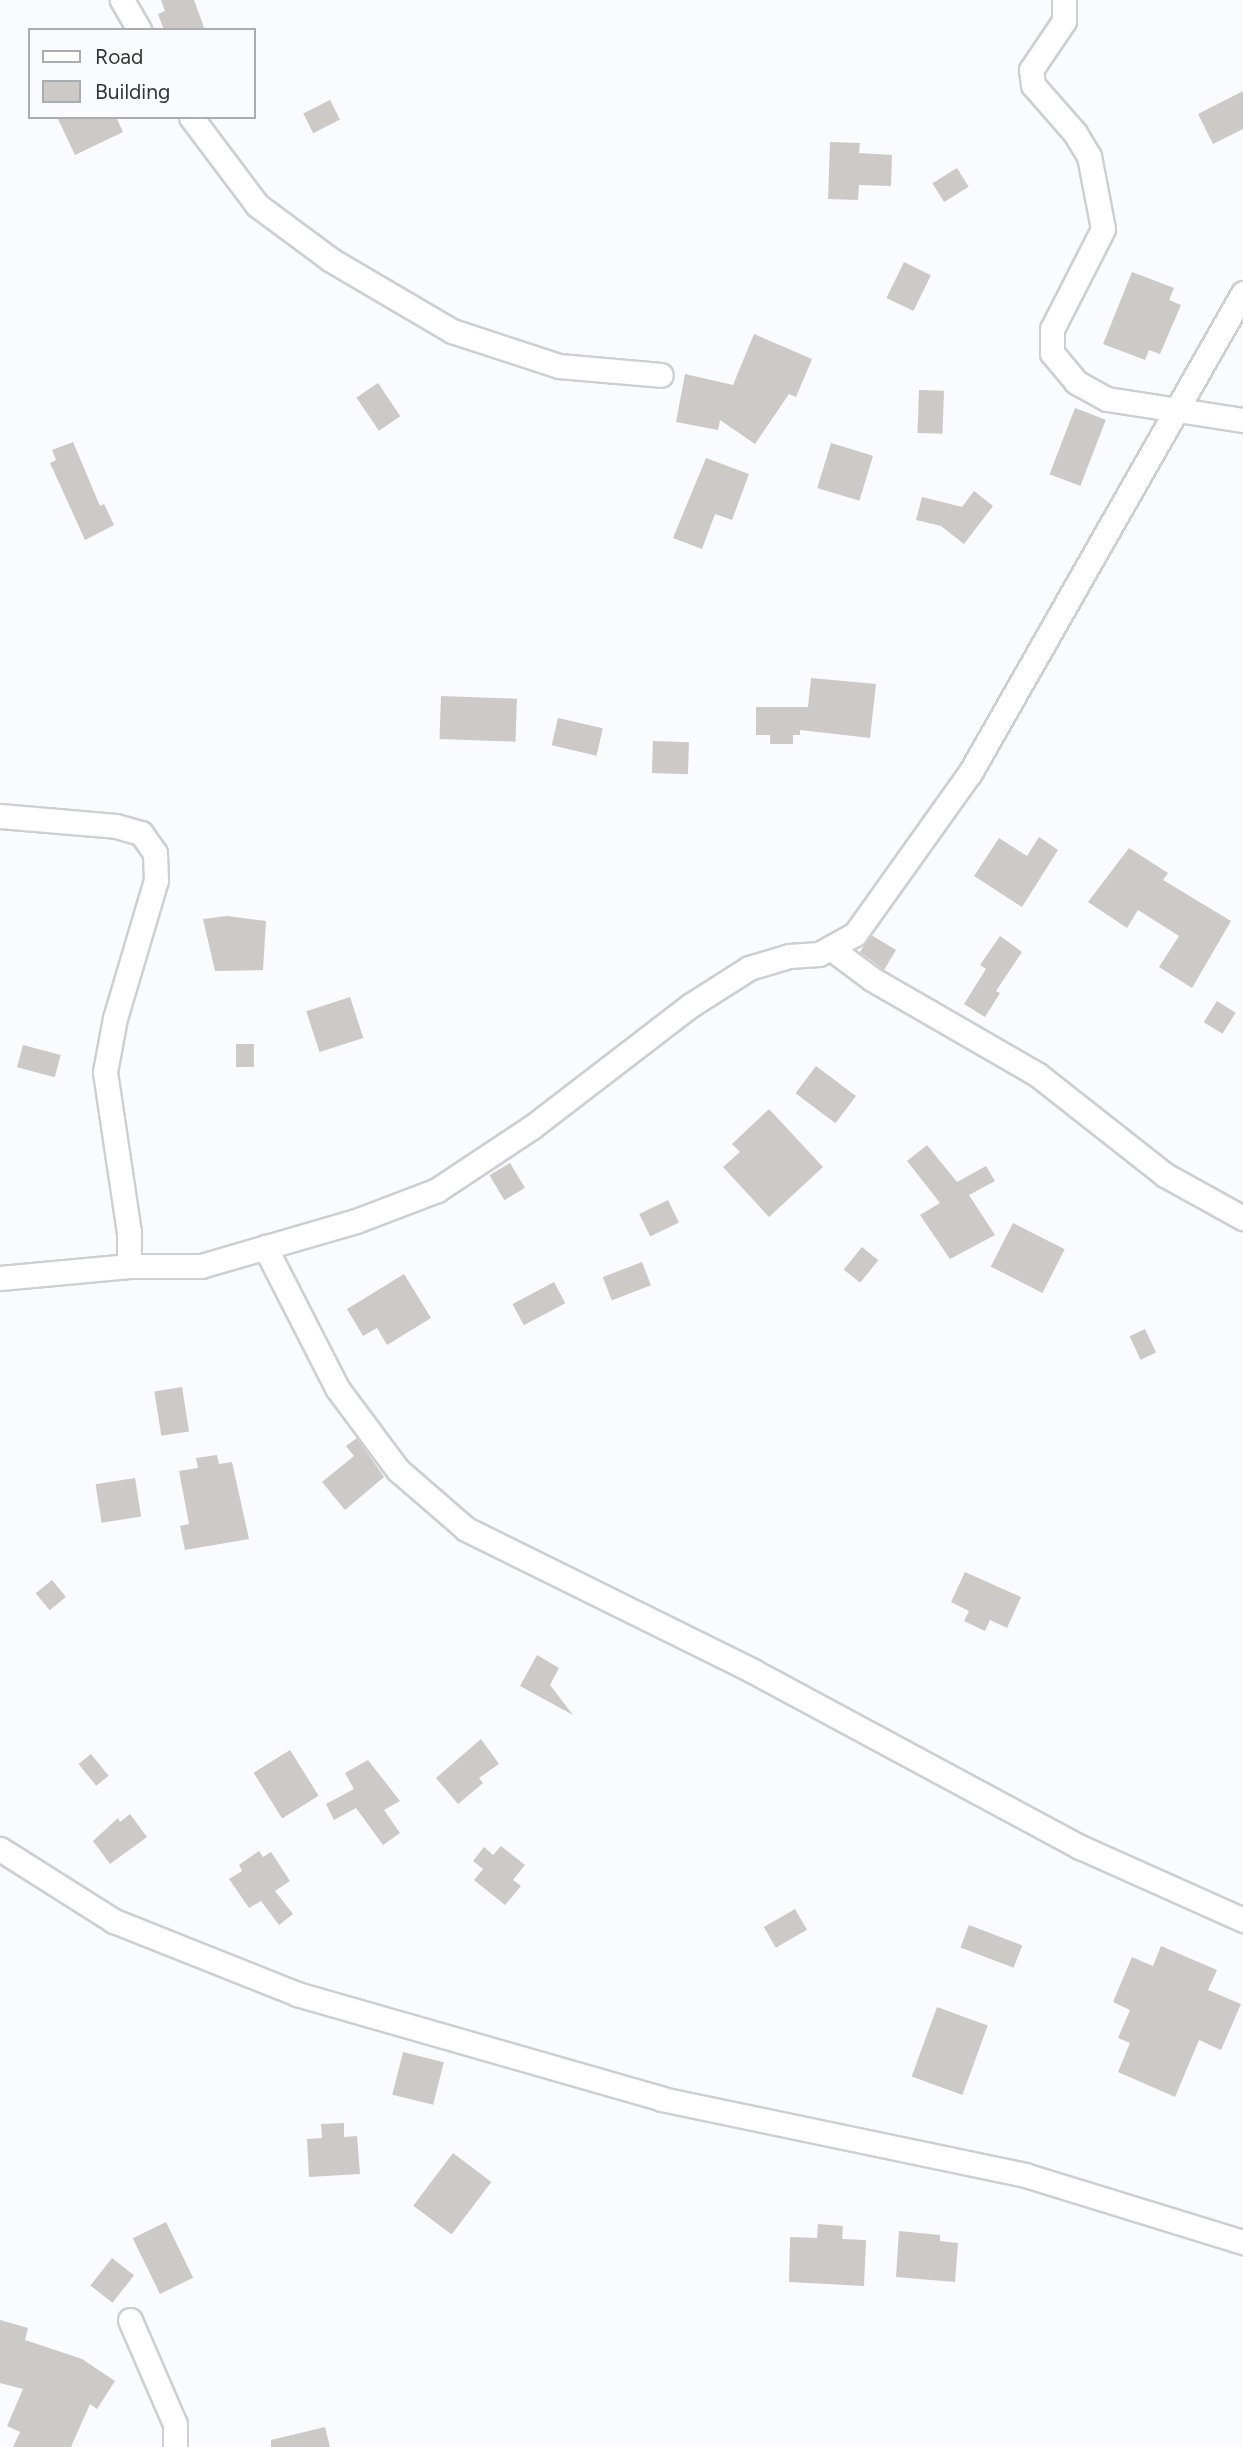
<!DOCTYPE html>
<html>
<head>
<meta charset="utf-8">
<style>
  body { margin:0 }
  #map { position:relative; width:1243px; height:2447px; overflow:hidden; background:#f9fbff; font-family:Figtree,sans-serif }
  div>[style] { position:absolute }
  .building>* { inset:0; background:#cdc9c7; transform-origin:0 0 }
  .roads { filter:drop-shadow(2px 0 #cdcfd3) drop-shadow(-2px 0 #cdcfd3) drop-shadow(0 2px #cdcfd3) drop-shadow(0 -2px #cdcfd3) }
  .minor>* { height:23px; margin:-11.5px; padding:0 11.5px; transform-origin:11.5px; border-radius:11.5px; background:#fff }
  span { translate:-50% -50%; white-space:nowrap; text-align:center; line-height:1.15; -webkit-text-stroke:5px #f9fbff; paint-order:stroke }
  .legend { position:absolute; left:28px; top:28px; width:228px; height:91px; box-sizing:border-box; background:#f9fbff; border:2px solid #aaacaf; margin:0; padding:9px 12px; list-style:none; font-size:21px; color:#343536 }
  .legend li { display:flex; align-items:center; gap:14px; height:35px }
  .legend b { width:35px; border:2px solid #aaacaf }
</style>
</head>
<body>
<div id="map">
  <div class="building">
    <div style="clip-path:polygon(161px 0,194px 0,205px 30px,164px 30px,158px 14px,165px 11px)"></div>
    <div style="clip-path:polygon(1243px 91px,1243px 129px,1213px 144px,1198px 114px)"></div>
    <div style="left:330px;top:100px;width:22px;height:30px;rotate:63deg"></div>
    <div style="clip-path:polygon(57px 117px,116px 117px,123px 132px,75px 155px)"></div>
    <div style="clip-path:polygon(830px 142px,860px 143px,859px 153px,892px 155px,891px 186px,859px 185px,858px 200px,828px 199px)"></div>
    <div style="left:957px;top:168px;width:22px;height:29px;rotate:58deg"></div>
    <div style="left:904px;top:262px;width:30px;height:40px;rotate:26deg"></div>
    <div style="clip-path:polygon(1132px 272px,1174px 288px,1169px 300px,1181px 305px,1160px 354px,1149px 350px,1145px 360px,1103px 344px)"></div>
    <div style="clip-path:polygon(754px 334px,812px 359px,796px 397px,789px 394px,755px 444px,720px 420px,718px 430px,676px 422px,685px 374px,733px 385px)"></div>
    <div style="left:378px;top:383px;width:40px;height:26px;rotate:56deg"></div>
    <div style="left:919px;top:390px;width:25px;height:43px;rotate:2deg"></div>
    <div style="left:1075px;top:408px;width:33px;height:71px;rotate:21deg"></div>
    <div style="clip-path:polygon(73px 442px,100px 506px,104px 504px,114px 525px,85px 540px,50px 463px,56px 460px,52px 450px)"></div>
    <div style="left:831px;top:443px;width:44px;height:47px;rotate:17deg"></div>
    <div style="clip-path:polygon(706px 458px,749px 474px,732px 520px,715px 514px,702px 549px,673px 538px)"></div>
    <div style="clip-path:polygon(974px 491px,993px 506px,964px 544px,941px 526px,916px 520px,922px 497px,962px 507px)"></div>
    <div style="clip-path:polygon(811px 678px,876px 684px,870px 738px,800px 730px,800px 735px,793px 735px,793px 744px,770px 744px,770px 735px,756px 735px,756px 707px,808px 707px)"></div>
    <div style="left:441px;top:696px;width:76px;height:43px;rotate:2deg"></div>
    <div style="left:558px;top:718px;width:46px;height:28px;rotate:13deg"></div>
    <div style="left:653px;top:741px;width:36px;height:32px;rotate:2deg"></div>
    <div style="clip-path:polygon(1039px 837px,1058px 850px,1022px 907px,974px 876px,999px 838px,1027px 856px)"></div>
    <div style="clip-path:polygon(1129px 848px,1168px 873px,1163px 880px,1231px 921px,1192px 988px,1159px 967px,1179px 936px,1138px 910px,1127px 928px,1088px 902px)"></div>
    <div style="clip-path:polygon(227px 916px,266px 921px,263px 970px,215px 971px,203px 919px)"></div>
    <div style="clip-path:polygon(871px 935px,896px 950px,884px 970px,860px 952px)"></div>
    <div style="clip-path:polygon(1000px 936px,1022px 952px,996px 991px,1000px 993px,985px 1017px,964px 1004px,986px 969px,980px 965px)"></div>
    <div style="left:350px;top:997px;width:43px;height:46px;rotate:72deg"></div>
    <div style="left:1217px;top:1001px;width:22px;height:25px;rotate:32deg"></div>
    <div style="left:236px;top:1044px;width:18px;height:23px"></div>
    <div style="left:23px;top:1045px;width:39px;height:23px;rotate:15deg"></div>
    <div style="left:816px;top:1066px;width:50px;height:34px;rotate:37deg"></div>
    <div style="clip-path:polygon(769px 1109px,823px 1167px,769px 1217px,723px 1167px,740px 1152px,732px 1144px)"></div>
    <div style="clip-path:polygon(927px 1145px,957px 1182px,986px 1166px,995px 1181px,969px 1195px,995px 1235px,950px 1259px,920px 1215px,940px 1203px,907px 1161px)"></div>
    <div style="left:510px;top:1163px;width:29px;height:24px;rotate:59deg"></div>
    <div style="left:668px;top:1200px;width:25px;height:32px;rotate:64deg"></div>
    <div style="left:1013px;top:1223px;width:58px;height:49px;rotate:27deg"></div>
    <div style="left:862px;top:1247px;width:21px;height:29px;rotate:39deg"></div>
    <div style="left:642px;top:1262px;width:25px;height:42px;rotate:69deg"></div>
    <div style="clip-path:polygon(404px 1274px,431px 1318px,387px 1345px,377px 1328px,363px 1336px,347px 1309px)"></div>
    <div style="left:554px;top:1282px;width:24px;height:47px;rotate:62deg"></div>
    <div style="left:1145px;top:1329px;width:26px;height:17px;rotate:65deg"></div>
    <div style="left:182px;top:1387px;width:45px;height:28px;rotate:81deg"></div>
    <div style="clip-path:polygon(357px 1438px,384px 1477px,345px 1510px,322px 1482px,354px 1456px,346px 1446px)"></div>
    <div style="clip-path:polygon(217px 1455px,219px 1464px,232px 1462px,249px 1539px,185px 1550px,180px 1526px,189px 1524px,179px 1471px,198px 1468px,196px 1458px)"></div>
    <div style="left:135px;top:1478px;width:39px;height:40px;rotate:81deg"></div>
    <div style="clip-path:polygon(965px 1572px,1021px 1597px,1007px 1628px,990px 1620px,985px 1631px,964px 1621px,969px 1611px,951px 1602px)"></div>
    <div style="left:52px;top:1580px;width:22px;height:21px;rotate:51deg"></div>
    <div style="clip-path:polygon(537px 1655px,559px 1668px,550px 1685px,573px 1715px,520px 1686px)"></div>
    <div style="clip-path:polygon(481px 1739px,499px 1764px,479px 1778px,483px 1783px,458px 1804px,436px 1778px)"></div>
    <div style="left:290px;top:1750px;width:54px;height:43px;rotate:58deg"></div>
    <div style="left:91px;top:1754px;width:28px;height:16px;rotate:51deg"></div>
    <div style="clip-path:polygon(368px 1760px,400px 1801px,384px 1810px,400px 1833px,383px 1845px,356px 1808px,334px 1820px,326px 1804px,354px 1789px,345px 1773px)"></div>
    <div style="clip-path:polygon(130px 1814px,147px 1837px,110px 1864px,93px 1841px,118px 1818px,120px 1822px)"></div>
    <div style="clip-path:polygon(501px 1846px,525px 1865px,513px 1880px,521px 1886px,505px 1905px,474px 1880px,483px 1869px,473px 1861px,484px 1847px,493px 1855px)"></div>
    <div style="clip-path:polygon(259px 1851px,263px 1857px,271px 1852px,290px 1881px,275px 1891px,293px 1914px,279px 1925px,261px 1901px,249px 1908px,229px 1879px,242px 1871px,239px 1865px)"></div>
    <div style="left:795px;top:1909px;width:24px;height:36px;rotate:60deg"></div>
    <div style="left:969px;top:1925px;width:57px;height:24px;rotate:21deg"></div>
    <div style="clip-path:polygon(1161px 1946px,1217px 1970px,1208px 1990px,1241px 2004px,1221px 2050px,1199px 2040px,1175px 2097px,1118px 2072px,1130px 2043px,1118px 2038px,1130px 2010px,1113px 2002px,1132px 1957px,1153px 1966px)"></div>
    <div style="left:937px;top:2007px;width:54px;height:74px;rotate:20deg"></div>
    <div style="left:403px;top:2052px;width:42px;height:44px;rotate:14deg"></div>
    <div style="clip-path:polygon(344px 2123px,344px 2137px,357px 2136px,360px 2174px,309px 2177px,307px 2139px,322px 2138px,321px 2124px)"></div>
    <div style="left:453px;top:2153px;width:48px;height:66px;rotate:37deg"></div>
    <div style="left:166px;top:2222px;width:62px;height:37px;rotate:64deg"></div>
    <div style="clip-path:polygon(818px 2224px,843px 2226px,842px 2239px,866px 2240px,864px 2286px,789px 2282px,790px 2237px,817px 2238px)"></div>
    <div style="clip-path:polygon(899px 2231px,940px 2235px,940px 2241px,958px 2243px,955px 2282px,896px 2277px)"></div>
    <div style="left:112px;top:2258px;width:28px;height:35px;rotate:38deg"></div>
    <div style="clip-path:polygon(0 2320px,28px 2328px,25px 2340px,82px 2359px,115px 2381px,97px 2409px,90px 2404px,71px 2447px,13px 2447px,20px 2432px,7px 2426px,23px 2389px,0 2383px)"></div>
    <div style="clip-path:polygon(325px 2427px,330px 2447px,271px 2447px,271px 2440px)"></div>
  </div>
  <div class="roads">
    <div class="minor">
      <div style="left:122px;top:0;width:34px;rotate:60deg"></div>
      <div style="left:1064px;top:0;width:21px;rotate:90deg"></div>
      <div style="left:1064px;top:21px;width:59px;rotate:124deg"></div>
      <div style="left:1031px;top:70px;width:15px;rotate:82deg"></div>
      <div style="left:1033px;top:85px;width:64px;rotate:48.8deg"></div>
      <div style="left:1075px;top:133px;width:27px;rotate:59deg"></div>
      <div style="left:1089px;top:156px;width:74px;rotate:79.1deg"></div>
      <div style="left:1103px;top:229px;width:112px;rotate:117deg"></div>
      <div style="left:1052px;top:329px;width:24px;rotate:90deg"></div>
      <div style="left:1052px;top:353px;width:38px;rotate:50deg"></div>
      <div style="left:1076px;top:382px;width:35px;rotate:29deg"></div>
      <div style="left:1107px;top:399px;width:138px;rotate:8.8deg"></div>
      <div style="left:191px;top:117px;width:110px;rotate:53.1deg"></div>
      <div style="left:257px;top:205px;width:92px;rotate:36.6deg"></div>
      <div style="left:331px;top:260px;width:140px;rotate:30.4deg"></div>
      <div style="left:452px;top:331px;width:113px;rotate:18.1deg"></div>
      <div style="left:559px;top:366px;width:102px;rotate:5deg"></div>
      <div style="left:0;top:816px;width:116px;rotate:4.9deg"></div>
      <div style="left:116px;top:826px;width:26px;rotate:16deg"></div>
      <div style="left:141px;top:833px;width:24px;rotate:55deg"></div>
      <div style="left:155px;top:853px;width:27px;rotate:88deg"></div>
      <div style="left:156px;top:880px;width:144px;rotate:106.5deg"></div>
      <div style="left:115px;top:1018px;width:55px;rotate:100.5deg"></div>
      <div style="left:105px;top:1072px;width:162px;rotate:81.5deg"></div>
      <div style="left:129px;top:1232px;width:34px;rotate:90deg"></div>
      <div style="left:832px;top:949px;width:50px;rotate:36.9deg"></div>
      <div style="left:872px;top:979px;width:192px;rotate:30deg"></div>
      <div style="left:1038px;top:1075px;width:162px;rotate:38.2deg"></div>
      <div style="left:1165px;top:1175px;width:89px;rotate:28.9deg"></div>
      <div style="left:265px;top:1247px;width:158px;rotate:62.9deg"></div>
      <div style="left:337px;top:1388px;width:102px;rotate:53.4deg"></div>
      <div style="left:398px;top:1470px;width:90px;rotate:40.9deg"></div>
      <div style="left:466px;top:1529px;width:320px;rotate:26.3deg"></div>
      <div style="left:753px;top:1671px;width:371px;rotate:28.3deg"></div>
      <div style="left:1080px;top:1847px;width:179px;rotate:24.1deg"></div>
      <div style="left:0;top:1278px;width:130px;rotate:-5.3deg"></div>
      <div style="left:129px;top:1266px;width:72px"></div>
      <div style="left:201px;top:1266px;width:161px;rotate:-16.2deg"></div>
      <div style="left:356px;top:1221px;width:87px;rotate:-20.9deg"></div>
      <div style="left:437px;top:1190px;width:114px;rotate:-33.6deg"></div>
      <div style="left:532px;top:1127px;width:200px;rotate:-37.5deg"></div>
      <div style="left:691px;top:1005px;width:69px;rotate:-32.5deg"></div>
      <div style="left:749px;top:968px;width:42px;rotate:-16.7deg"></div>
      <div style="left:789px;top:956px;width:30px;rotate:-4deg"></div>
      <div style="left:819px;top:954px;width:41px;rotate:-29.1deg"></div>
      <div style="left:855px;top:934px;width:198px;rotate:-54.5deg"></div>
      <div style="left:970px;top:773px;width:552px;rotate:-60.37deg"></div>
      <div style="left:0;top:1849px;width:135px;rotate:32.3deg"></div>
      <div style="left:114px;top:1921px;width:197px;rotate:21.7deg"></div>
      <div style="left:297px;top:1994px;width:380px;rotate:16deg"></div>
      <div style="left:662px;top:2099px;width:371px;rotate:11.8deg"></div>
      <div style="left:1025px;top:2175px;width:228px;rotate:17.1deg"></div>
      <div style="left:130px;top:2320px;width:113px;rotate:66.6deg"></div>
      <div style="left:175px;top:2424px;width:23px;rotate:90deg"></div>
    </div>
  </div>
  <ul class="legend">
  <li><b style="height:9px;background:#fff"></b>Road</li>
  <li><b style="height:19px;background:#cdc9c7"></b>Building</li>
  </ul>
</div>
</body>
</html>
